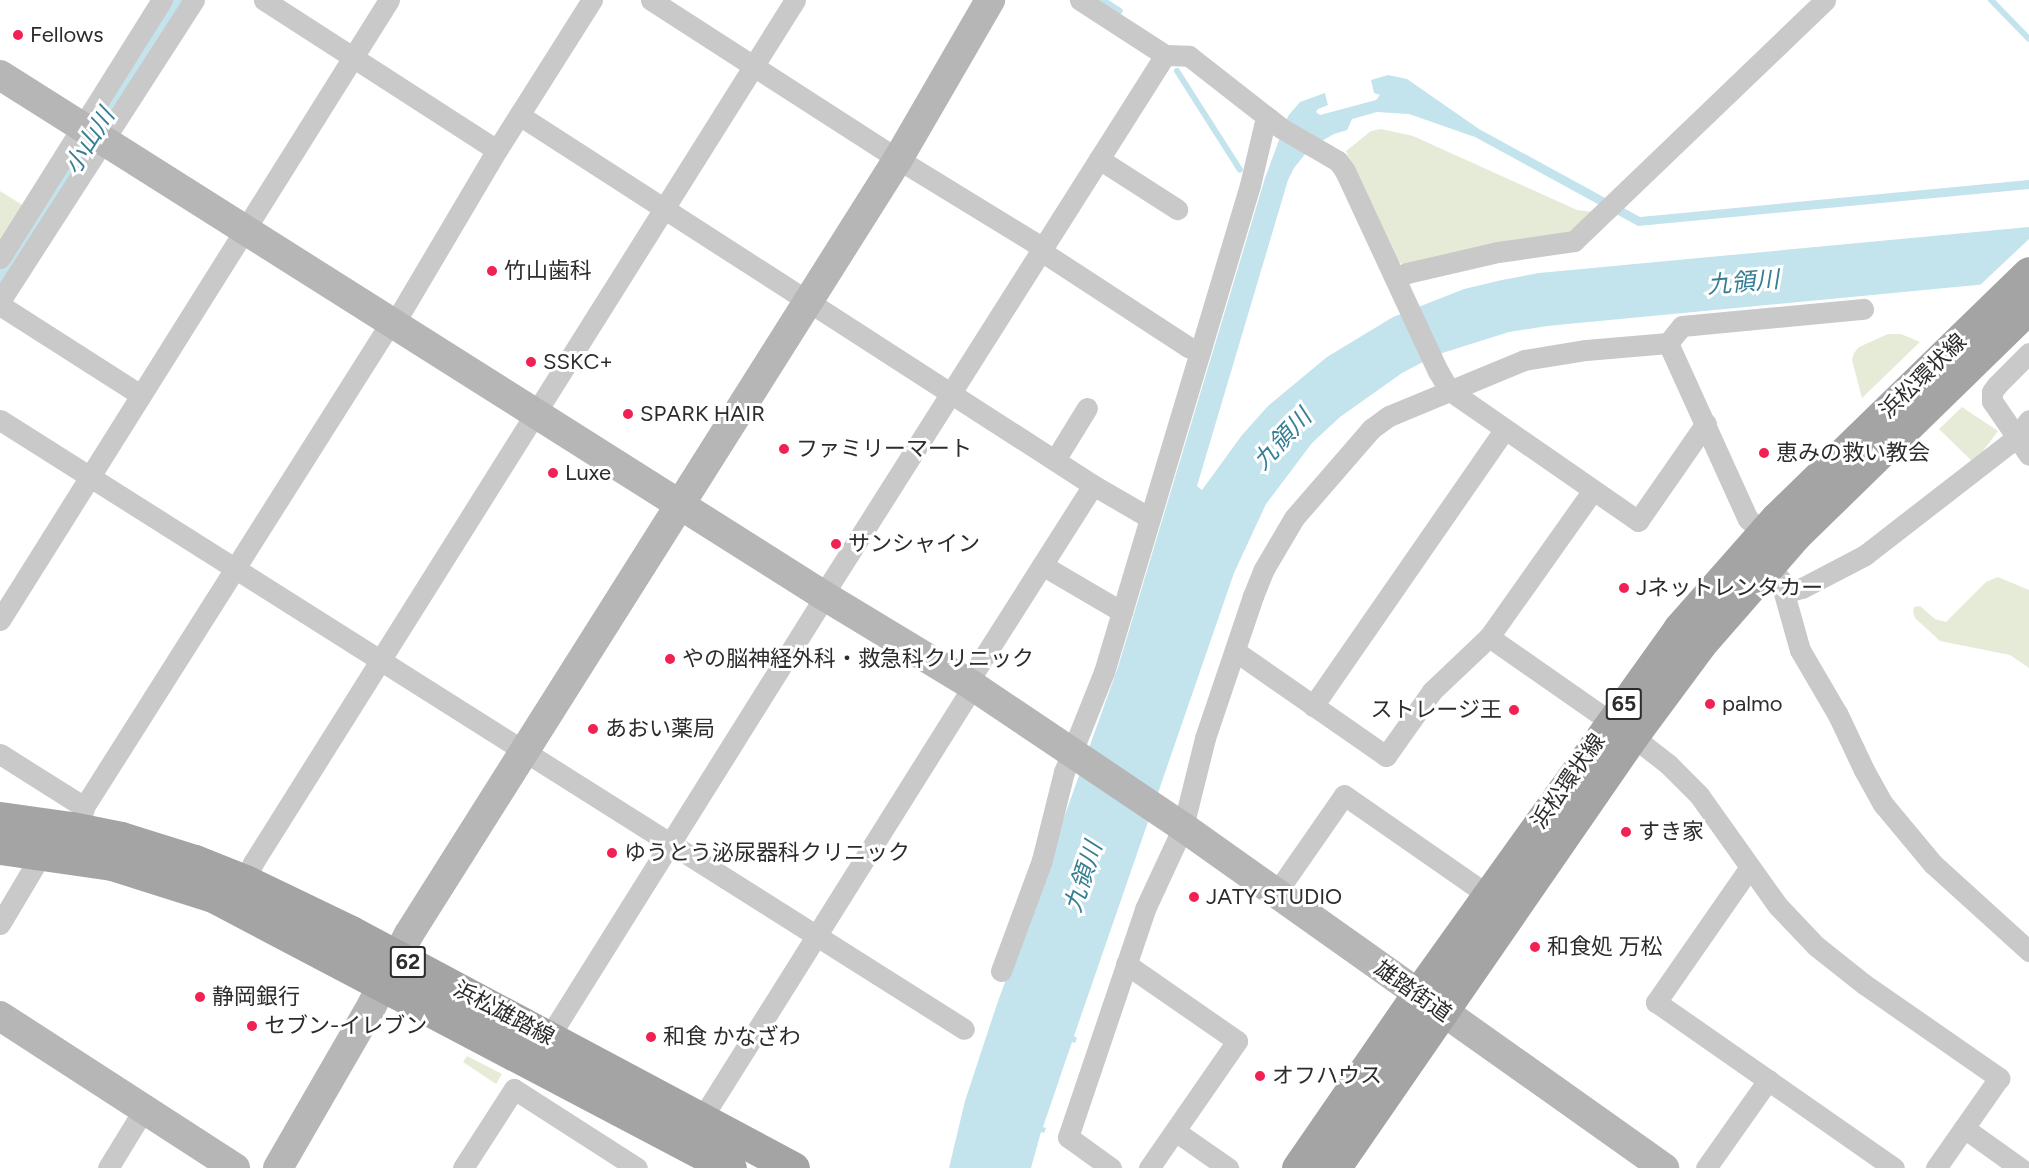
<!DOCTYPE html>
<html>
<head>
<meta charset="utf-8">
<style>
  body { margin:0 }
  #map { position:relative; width:2029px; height:1168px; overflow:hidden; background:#fff; font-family:Figtree,"Noto Sans JP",sans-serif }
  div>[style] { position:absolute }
  .green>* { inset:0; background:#e6ebd8 }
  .water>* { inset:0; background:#c3e4ed }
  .pier>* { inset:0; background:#fff }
  .stream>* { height:6px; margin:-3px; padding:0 3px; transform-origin:3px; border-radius:3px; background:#c3e4ed }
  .river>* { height:34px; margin:-17px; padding:0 17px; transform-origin:17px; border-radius:17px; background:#c3e4ed }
  .street>* { height:21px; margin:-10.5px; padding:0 10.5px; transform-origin:10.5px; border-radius:10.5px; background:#c9c9c9 }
  .secondary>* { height:30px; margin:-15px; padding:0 15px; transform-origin:15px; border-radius:15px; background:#b6b6b6 }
  .primary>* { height:33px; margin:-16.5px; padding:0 16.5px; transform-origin:16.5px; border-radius:16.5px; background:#a4a4a4 }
  .dots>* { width:16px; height:16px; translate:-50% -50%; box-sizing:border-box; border:3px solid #fff; border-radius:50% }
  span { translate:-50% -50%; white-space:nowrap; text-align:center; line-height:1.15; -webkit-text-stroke:6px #fff; paint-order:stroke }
  .shield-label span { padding:2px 4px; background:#fff; border:2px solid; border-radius:4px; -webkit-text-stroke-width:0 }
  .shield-label { font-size:21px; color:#2c2c2c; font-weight:700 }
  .poi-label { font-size:22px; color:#2c2c2c }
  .left { translate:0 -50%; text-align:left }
  .right { translate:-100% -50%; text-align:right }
  .street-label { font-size:22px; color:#2c2c2c }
  .water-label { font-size:24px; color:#357e93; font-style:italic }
</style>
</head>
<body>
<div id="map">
  <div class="green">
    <div style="clip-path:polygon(1381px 129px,1413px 136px,1577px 210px,1594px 212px,1571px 234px,1405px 266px,1397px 261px,1346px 151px,1371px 131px)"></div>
    <div style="clip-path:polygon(0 191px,24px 206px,0 245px)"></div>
    <div style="clip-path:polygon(1888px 334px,1901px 334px,1920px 342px,1862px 398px,1852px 360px,1854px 353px,1859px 347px)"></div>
    <div style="clip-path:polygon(1962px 407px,1998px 431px,1974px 463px,1939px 429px)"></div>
    <div style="clip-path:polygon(1998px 577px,2029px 590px,2029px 668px,2010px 655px,1940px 641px,1915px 618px,1913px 612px,1914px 607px,1920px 606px,1935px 619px,1946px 622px,1986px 582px)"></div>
    <div style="clip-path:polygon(467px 1056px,502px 1074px,496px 1084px,463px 1062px)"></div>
  </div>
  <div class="water">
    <div style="clip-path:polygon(1388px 75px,1407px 79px,1479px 129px,1640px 217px,2029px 180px,2029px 189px,1638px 226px,1475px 137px,1409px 114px,1377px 112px,1352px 119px,1347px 130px,1334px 134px,1311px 147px,1294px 168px,1288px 180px,1197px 486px,1202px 490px,1242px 435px,1268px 406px,1327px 357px,1393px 317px,1464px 289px,1502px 280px,1539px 273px,2029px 227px,2029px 280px,1547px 326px,1509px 332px,1436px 355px,1402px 373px,1340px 417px,1312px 443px,1266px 504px,1234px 573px,1074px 1036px,1077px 1038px,1075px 1043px,1072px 1042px,1043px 1127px,1046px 1128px,1044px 1133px,1041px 1132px,1031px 1168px,949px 1168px,965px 1101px,996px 1007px,1118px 667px,1265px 178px,1288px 116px,1300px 102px,1325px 93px,1328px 105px,1318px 109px,1316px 112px,1320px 115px,1376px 100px,1380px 95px,1374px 93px,1371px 80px)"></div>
  </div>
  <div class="pier">
    <div style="clip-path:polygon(2029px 239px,2029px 283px,1977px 288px)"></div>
  </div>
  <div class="stream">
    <div style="left:1103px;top:0;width:20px;rotate:33deg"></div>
    <div style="left:1991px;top:0;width:54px;rotate:45.7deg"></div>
    <div style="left:1177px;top:71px;width:117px;rotate:57.5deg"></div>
  </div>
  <div class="river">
    <div style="left:0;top:281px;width:333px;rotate:-57.6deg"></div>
  </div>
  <div class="street">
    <div style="left:264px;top:0;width:277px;rotate:32.8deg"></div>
    <div style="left:651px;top:0;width:294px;rotate:32.8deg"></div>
    <div style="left:898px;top:159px;width:170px;rotate:31.5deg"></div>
    <div style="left:1080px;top:0;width:101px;rotate:32.9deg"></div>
    <div style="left:1165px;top:55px;width:24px;rotate:2deg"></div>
    <div style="left:1189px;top:56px;width:117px;rotate:38deg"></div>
    <div style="left:1281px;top:128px;width:66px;rotate:30.1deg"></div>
    <div style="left:1338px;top:161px;width:12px;rotate:55deg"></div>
    <div style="left:1345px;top:171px;width:221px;rotate:65.1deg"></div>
    <div style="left:1438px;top:371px;width:22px;rotate:60deg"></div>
    <div style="left:1449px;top:390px;width:230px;rotate:34.7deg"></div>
    <div style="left:1638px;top:521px;width:119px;rotate:-55.2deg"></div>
    <div style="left:519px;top:115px;width:683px;rotate:32.81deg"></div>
    <div style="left:1093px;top:485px;width:66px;rotate:30.1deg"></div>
    <div style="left:1099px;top:159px;width:93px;rotate:32.7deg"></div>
    <div style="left:1041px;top:251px;width:176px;rotate:33.1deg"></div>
    <div style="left:1188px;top:347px;width:13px;rotate:18deg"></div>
    <div style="left:0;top:258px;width:305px;rotate:-57.9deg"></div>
    <div style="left:1395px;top:278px;width:13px;rotate:-23deg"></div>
    <div style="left:1407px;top:273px;width:93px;rotate:-13deg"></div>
    <div style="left:1498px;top:252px;width:77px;rotate:-8.2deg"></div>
    <div style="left:1574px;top:241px;width:348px;rotate:-43.8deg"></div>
    <div style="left:0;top:301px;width:358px;rotate:-57.2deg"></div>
    <div style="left:0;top:305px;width:167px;rotate:32.6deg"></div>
    <div style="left:394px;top:324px;width:202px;rotate:-59.4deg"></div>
    <div style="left:497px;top:150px;width:178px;rotate:-57.7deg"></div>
    <div style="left:1668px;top:343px;width:22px;rotate:-51deg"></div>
    <div style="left:1682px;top:326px;width:182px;rotate:-5.4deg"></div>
    <div style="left:2029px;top:353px;width:45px;rotate:135deg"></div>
    <div style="left:1997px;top:385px;width:9px;rotate:126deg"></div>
    <div style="left:1992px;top:392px;width:9px;rotate:90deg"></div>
    <div style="left:1992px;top:401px;width:65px;rotate:55.6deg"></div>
    <div style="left:0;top:420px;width:1140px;rotate:32.28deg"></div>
    <div style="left:1055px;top:460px;width:61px;rotate:-58.4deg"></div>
    <div style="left:1042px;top:565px;width:93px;rotate:30.4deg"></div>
    <div style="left:1766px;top:566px;width:19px;rotate:43deg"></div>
    <div style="left:1780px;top:579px;width:74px;rotate:74.3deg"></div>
    <div style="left:1800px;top:650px;width:75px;rotate:59.7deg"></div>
    <div style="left:1838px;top:715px;width:61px;rotate:64.7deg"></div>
    <div style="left:1864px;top:770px;width:39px;rotate:61deg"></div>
    <div style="left:1883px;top:804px;width:78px;rotate:50.2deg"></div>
    <div style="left:1933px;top:864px;width:130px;rotate:42.2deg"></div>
    <div style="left:1784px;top:593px;width:19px;rotate:-16deg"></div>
    <div style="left:1802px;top:588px;width:71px;rotate:-27.6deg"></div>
    <div style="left:1865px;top:555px;width:191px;rotate:-37.8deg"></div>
    <div style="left:2016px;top:438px;width:22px;rotate:-54deg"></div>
    <div style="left:823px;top:595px;width:639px;rotate:-57.65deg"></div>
    <div style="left:0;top:620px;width:732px;rotate:-57.9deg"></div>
    <div style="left:1489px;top:637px;width:149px;rotate:34.9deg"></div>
    <div style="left:1235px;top:651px;width:184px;rotate:34.8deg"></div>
    <div style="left:1386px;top:756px;width:80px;rotate:-54.7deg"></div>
    <div style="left:1432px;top:691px;width:79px;rotate:-43.5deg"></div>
    <div style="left:1489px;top:637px;width:180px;rotate:-54.7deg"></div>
    <div style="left:968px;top:682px;width:233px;rotate:-57.6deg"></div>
    <div style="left:1313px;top:706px;width:337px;rotate:-55.3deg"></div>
    <div style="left:1632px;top:736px;width:46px;rotate:37.9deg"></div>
    <div style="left:1668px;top:764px;width:44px;rotate:45deg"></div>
    <div style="left:1699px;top:795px;width:136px;rotate:54.6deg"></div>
    <div style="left:1778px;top:906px;width:55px;rotate:46.5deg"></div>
    <div style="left:1816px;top:946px;width:61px;rotate:38.4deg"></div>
    <div style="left:1864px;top:984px;width:165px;rotate:34.8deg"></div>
    <div style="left:1999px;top:1078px;width:110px;rotate:125deg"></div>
    <div style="left:0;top:754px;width:99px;rotate:32.2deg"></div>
    <div style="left:79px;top:829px;width:23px;rotate:-77deg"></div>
    <div style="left:84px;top:807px;width:574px;rotate:-57.67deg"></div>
    <div style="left:1750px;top:867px;width:165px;rotate:124.8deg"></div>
    <div style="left:1656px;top:1002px;width:290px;rotate:34.9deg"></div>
    <div style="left:245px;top:881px;width:20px;rotate:-66deg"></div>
    <div style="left:253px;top:863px;width:1019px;rotate:-57.87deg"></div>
    <div style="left:1276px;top:893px;width:119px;rotate:-55.2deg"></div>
    <div style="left:1344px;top:795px;width:175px;rotate:34.8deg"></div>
    <div style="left:0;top:924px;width:69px;rotate:-59.3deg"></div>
    <div style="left:1126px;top:964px;width:135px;rotate:34.7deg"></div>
    <div style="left:1237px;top:1041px;width:155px;rotate:124.7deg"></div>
    <div style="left:1001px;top:971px;width:118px;rotate:-69.7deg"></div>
    <div style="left:1042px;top:860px;width:91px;rotate:-76deg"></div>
    <div style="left:1064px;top:772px;width:108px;rotate:-68.2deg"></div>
    <div style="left:1104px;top:672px;width:508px;rotate:-73.31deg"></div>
    <div style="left:1250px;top:185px;width:61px;rotate:-76.7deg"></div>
    <div style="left:1264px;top:126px;width:9px;rotate:-54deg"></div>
    <div style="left:549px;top:1037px;width:520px;rotate:-57.96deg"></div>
    <div style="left:702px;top:1118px;width:510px;rotate:-57.9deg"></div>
    <div style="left:1964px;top:1128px;width:69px;rotate:35.5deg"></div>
    <div style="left:1175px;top:1131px;width:65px;rotate:34.9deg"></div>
    <div style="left:108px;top:1168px;width:69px;rotate:-58.6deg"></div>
    <div style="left:463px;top:1168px;width:94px;rotate:-57.2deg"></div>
    <div style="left:514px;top:1089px;width:146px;rotate:32.7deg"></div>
    <div style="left:1111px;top:1168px;width:53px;rotate:-144.2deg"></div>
    <div style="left:1068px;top:1137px;width:241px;rotate:-71.3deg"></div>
    <div style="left:1145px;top:909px;width:90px;rotate:-65.1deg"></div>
    <div style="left:1183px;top:827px;width:92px;rotate:-76.1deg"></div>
    <div style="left:1205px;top:738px;width:150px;rotate:-71.3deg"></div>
    <div style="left:1253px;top:596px;width:29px;rotate:-68deg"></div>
    <div style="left:1264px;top:569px;width:59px;rotate:-59.5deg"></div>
    <div style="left:1294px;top:518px;width:118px;rotate:-49.1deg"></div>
    <div style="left:1371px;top:429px;width:22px;rotate:-36deg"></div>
    <div style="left:1389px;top:416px;width:146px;rotate:-22.5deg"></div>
    <div style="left:1524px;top:360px;width:63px;rotate:-9.2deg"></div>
    <div style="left:1586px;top:350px;width:82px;rotate:-4.9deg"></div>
    <div style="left:1668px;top:343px;width:193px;rotate:65.6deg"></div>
    <div style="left:1748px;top:519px;width:21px;rotate:43deg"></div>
    <div style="left:1706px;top:1168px;width:108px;rotate:-54.8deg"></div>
  </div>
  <div class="secondary">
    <div style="left:0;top:75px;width:974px;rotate:32.29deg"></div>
    <div style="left:823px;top:595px;width:175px;rotate:31.2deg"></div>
    <div style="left:973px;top:686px;width:253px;rotate:33.9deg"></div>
    <div style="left:1183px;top:827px;width:590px;rotate:35.33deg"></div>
    <div style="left:0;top:1016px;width:280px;rotate:32.9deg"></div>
    <div style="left:278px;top:1168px;width:188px;rotate:-60deg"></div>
    <div style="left:372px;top:1005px;width:80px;rotate:-62.5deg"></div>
    <div style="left:409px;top:934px;width:916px;rotate:-57.75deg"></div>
    <div style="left:898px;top:159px;width:184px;rotate:-59.9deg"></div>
  </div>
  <div class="primary">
    <div style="left:0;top:818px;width:72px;rotate:8deg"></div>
    <div style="left:71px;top:828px;width:51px;rotate:11.3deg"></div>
    <div style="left:121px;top:838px;width:77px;rotate:17.3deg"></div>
    <div style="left:195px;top:861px;width:54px;rotate:21.8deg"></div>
    <div style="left:245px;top:881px;width:118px;rotate:25.7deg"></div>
    <div style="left:351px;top:932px;width:501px;rotate:28.1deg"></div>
    <div style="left:0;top:848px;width:113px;rotate:8.1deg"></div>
    <div style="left:112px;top:864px;width:106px;rotate:17.6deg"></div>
    <div style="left:213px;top:896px;width:584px;rotate:27.75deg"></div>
    <div style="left:1298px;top:1168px;width:211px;rotate:-55.4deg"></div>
    <div style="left:1418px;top:994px;width:449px;rotate:-54.4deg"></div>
    <div style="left:1679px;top:629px;width:148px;rotate:-48.6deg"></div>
    <div style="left:1777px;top:518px;width:351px;rotate:-44.2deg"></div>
    <div style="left:1334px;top:1168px;width:525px;rotate:-55.4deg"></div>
    <div style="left:1632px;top:736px;width:114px;rotate:-53.5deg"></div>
    <div style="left:1700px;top:644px;width:145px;rotate:-48.9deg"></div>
    <div style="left:1795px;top:535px;width:327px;rotate:-44.3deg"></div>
  </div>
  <div class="dots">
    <div style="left:18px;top:35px;background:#f12153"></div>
    <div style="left:492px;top:271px;background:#f12153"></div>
    <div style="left:531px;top:362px;background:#f12153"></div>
    <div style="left:628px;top:414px;background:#f12153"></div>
    <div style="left:784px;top:449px;background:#f12153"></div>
    <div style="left:1764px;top:453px;background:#f12153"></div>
    <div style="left:553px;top:473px;background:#f12153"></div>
    <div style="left:836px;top:544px;background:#f12153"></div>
    <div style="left:1624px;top:588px;background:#f12153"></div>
    <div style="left:670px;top:659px;background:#f12153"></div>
    <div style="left:1710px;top:704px;background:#f12153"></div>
    <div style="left:1514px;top:710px;background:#f12153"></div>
    <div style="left:593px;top:729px;background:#f12153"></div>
    <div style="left:1626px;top:832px;background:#f12153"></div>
    <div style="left:612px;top:853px;background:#f12153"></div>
    <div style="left:1194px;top:897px;background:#f12153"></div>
    <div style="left:1535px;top:947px;background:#f12153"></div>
    <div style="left:200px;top:997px;background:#f12153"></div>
    <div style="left:252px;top:1026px;background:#f12153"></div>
    <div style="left:651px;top:1037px;background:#f12153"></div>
    <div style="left:1260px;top:1076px;background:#f12153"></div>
  </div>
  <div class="shield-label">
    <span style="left:1624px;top:704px">65</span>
    <span style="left:408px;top:962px">62</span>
  </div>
  <div class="poi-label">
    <span class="left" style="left:30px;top:35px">Fellows</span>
    <span class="left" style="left:504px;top:271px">竹山歯科</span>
    <span class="left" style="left:543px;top:362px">SSKC+</span>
    <span class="left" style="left:640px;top:414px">SPARK HAIR</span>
    <span class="left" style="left:796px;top:449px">ファミリーマート</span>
    <span class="left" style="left:1776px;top:453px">恵みの救い教会</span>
    <span class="left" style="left:565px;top:473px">Luxe</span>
    <span class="left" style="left:848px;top:544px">サンシャイン</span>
    <span class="left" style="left:1636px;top:588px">Jネットレンタカー</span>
    <span class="left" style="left:682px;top:659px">やの脳神経外科・救急科クリニック</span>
    <span class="left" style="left:1722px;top:704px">palmo</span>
    <span class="right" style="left:1502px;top:710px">ストレージ王</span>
    <span class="left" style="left:605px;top:729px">あおい薬局</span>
    <span class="left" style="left:1638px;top:832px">すき家</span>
    <span class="left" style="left:624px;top:853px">ゆうとう泌尿器科クリニック</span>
    <span class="left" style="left:1206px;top:897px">JATY STUDIO</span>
    <span class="left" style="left:1547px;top:947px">和食処 万松</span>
    <span class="left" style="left:212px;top:997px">静岡銀行</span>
    <span class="left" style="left:264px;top:1026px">セブン-イレブン</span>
    <span class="left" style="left:663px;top:1037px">和食 かなざわ</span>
    <span class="left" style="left:1272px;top:1076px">オフハウス</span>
  </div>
  <div class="street-label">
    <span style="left:1923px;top:376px;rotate:-44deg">浜松環状線</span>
    <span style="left:1568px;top:781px;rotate:-55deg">浜松環状線</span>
    <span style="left:1413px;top:991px;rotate:35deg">雄踏街道</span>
    <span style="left:504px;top:1013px;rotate:28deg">浜松雄踏線</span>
  </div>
  <div class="water-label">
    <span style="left:89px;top:141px;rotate:-58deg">小山川</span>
    <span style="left:1743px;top:282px;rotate:-5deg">九領川</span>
    <span style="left:1282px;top:439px;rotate:-47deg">九領川</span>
    <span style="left:1083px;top:877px;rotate:-72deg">九領川</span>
  </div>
</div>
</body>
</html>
